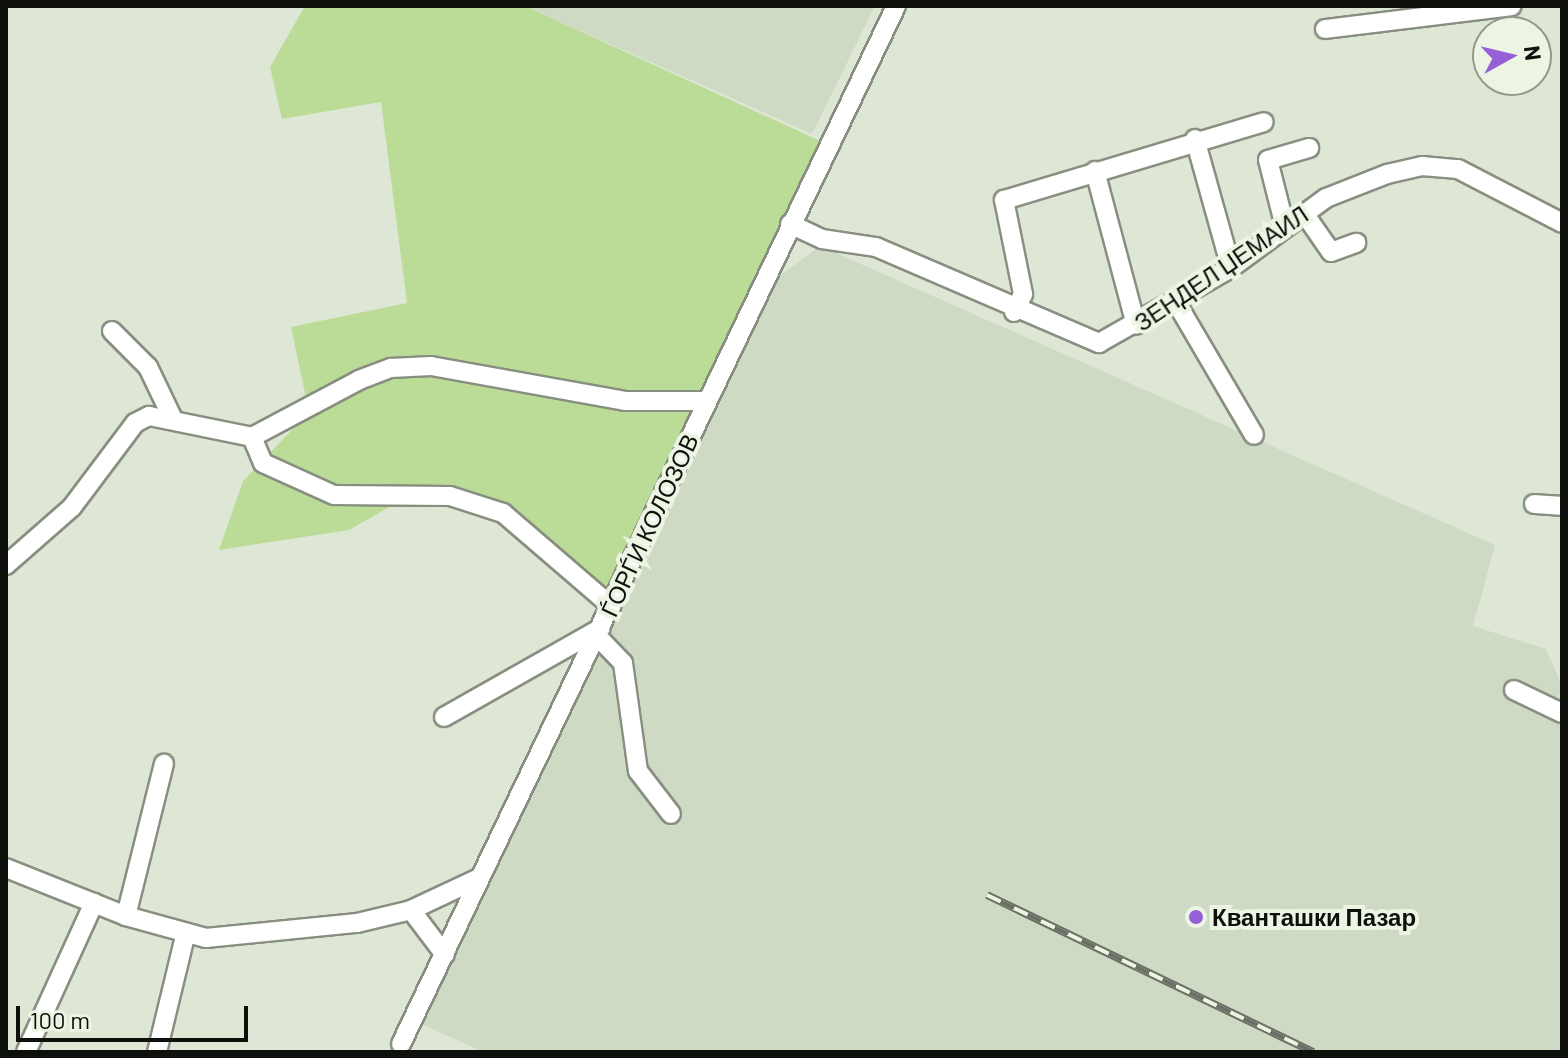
<!DOCTYPE html>
<html>
<head>
<meta charset="utf-8">
<style>
  body { margin:0 }
  #map { position:relative; width:1568px; height:1058px; overflow:hidden; background:#dee7d6; font-family:Barlow,sans-serif }
  div>[style] { position:absolute }
  .built>* { inset:0; background:#cedac3 }
  .green>* { inset:0; background:#bbdc96 }
  .roads { filter:drop-shadow(2px 0 #888f80) drop-shadow(-2px 0 #888f80) drop-shadow(0 2px #888f80) drop-shadow(0 -2px #888f80) }
  .minor>* { height:18px; margin:-9px; padding:0 9px; transform-origin:9px; border-radius:9px; background:#fff }
  .rail>* { height:8px; margin-top:-4px; transform-origin:0; background:repeating-linear-gradient(90deg,#ecf4e3 0 15px,#6a7065 0 30px); box-sizing:border-box; border-block:2px solid #6a7065 }
  .dots>* { width:22px; height:22px; translate:-50% -50%; box-sizing:border-box; border:4px solid #ecf4e3; border-radius:50% }
  span { translate:-50% -50%; white-space:nowrap; text-align:center; line-height:1.15; -webkit-text-stroke:8px #ecf4e3; paint-order:stroke }
  .street-label { font-size:24px; color:#0e110b }
  .poi-label { font-size:24px; color:#0e110b; font-weight:700 }
  .left { translate:0 -50%; text-align:left }
  .frame { position:absolute; inset:0; border:8px solid #0e110b; pointer-events:none }
  .north { position:absolute; left:1472px; top:16px; width:80px; height:80px; box-sizing:border-box; background:#ecf4e3; border:2px solid #93998d; border-radius:50%; rotate:82deg; font-size:22px; font-weight:700; line-height:32px; text-align:center; color:#0e110b }
  .north::after { content:''; display:block; margin:auto; width:28px; height:36px; background:#965ed7; clip-path:polygon(50% 0,100% 100%,50% 72%,0 100%) }
  .scale { position:absolute; left:16px; top:1006px; width:232px; height:36px; box-sizing:border-box; border:4px solid #0e110b; border-top:0; padding-left:10px; font-size:24px; line-height:28px; white-space:nowrap; color:#0e110b; -webkit-text-stroke:6px #ecf4e3; paint-order:stroke }
</style>
</head>
<body>
<div id="map">
  <div class="built">
    <div style="clip-path:polygon(525px 6px,875px 6px,812px 134px)"></div>
    <div style="clip-path:polygon(820px 246px,1495px 545px,1473px 626px,1546px 649px,1562px 686px,1562px 1052px,484px 1052px,421px 1024px,759px 291px)"></div>
  </div>
  <div class="green">
    <div style="clip-path:polygon(305px 6px,525px 6px,829px 145px,617px 593px,505px 519px,426px 486px,349px 530px,219px 550px,243px 481px,309px 412px,291px 327px,407px 303px,381px 102px,282px 119px,270px 67px)"></div>
  </div>
  <div class="roads">
    <div class="minor">
      <div style="left:1325px;top:29px;width:188px;rotate:-7deg"></div>
      <div style="left:1195px;top:139px;width:134px;rotate:74.4deg"></div>
      <div style="left:1095px;top:171px;width:159px;rotate:75.1deg"></div>
      <div style="left:1304px;top:213px;width:47px;rotate:55.3deg"></div>
      <div style="left:1331px;top:252px;width:27px;rotate:-20deg"></div>
      <div style="left:790px;top:224px;width:35px;rotate:25deg"></div>
      <div style="left:822px;top:239px;width:55px;rotate:8.4deg"></div>
      <div style="left:876px;top:247px;width:243px;rotate:23.3deg"></div>
      <div style="left:1099px;top:343px;width:152px;rotate:-29.6deg"></div>
      <div style="left:1231px;top:268px;width:118px;rotate:-36.4deg"></div>
      <div style="left:1326px;top:198px;width:66px;rotate:-21.5deg"></div>
      <div style="left:1387px;top:174px;width:36px;rotate:-13deg"></div>
      <div style="left:1422px;top:166px;width:36px;rotate:5deg"></div>
      <div style="left:1458px;top:169px;width:117px;rotate:27.4deg"></div>
      <div style="left:1285px;top:227px;width:69px;rotate:-104.2deg"></div>
      <div style="left:1268px;top:160px;width:43px;rotate:-16.3deg"></div>
      <div style="left:1176px;top:302px;width:154px;rotate:59.6deg"></div>
      <div style="left:1014px;top:312px;width:20px;rotate:-63deg"></div>
      <div style="left:1023px;top:294px;width:96px;rotate:-101.4deg"></div>
      <div style="left:1004px;top:200px;width:271px;rotate:-16.7deg"></div>
      <div style="left:112px;top:331px;width:51px;rotate:45deg"></div>
      <div style="left:148px;top:367px;width:55px;rotate:64.4deg"></div>
      <div style="left:252px;top:437px;width:28px;rotate:67deg"></div>
      <div style="left:263px;top:463px;width:78px;rotate:24.3deg"></div>
      <div style="left:334px;top:495px;width:116px;rotate:0.5deg"></div>
      <div style="left:450px;top:496px;width:56px;rotate:17.8deg"></div>
      <div style="left:503px;top:513px;width:143px;rotate:40.7deg"></div>
      <div style="left:1534px;top:504px;width:28px;rotate:4deg"></div>
      <div style="left:6px;top:565px;width:88px;rotate:-41.3deg"></div>
      <div style="left:72px;top:507px;width:105px;rotate:-53.1deg"></div>
      <div style="left:135px;top:423px;width:16px;rotate:-27deg"></div>
      <div style="left:149px;top:416px;width:105px;rotate:11.5deg"></div>
      <div style="left:252px;top:437px;width:121px;rotate:-28deg"></div>
      <div style="left:359px;top:380px;width:34px;rotate:-21deg"></div>
      <div style="left:391px;top:368px;width:40px;rotate:-2.9deg"></div>
      <div style="left:431px;top:366px;width:197px;rotate:10.2deg"></div>
      <div style="left:625px;top:401px;width:81px"></div>
      <div style="left:598px;top:637px;width:36px;rotate:46deg"></div>
      <div style="left:623px;top:663px;width:109px;rotate:82.1deg"></div>
      <div style="left:638px;top:771px;width:54px;rotate:52.5deg"></div>
      <div style="left:1514px;top:690px;width:53px;rotate:25.6deg"></div>
      <div style="left:444px;top:717px;width:180px;rotate:-29.5deg"></div>
      <div style="left:6px;top:868px;width:129px;rotate:21.8deg"></div>
      <div style="left:126px;top:916px;width:83px;rotate:15.4deg"></div>
      <div style="left:206px;top:938px;width:152px;rotate:-5.7deg"></div>
      <div style="left:357px;top:923px;width:56px;rotate:-13.5deg"></div>
      <div style="left:411px;top:910px;width:75px;rotate:-25.2deg"></div>
      <div style="left:411px;top:910px;width:56px;rotate:52.9deg"></div>
      <div style="left:126px;top:916px;width:157px;rotate:-76deg"></div>
      <div style="left:401px;top:1044px;width:1150px;rotate:-64.5deg"></div>
      <div style="left:26px;top:1052px;width:164px;rotate:-65.5deg"></div>
      <div style="left:157px;top:1052px;width:119px;rotate:-76.4deg"></div>
    </div>
  </div>
  <div class="rail">
    <div style="left:987px;top:895px;width:362px;rotate:25.7deg"></div>
  </div>
  <div class="dots">
    <div style="left:1196px;top:917px;background:#965ed7"></div>
  </div>
  <div class="street-label">
    <span style="left:1221px;top:268px;rotate:-34deg">ЗЕНДЕЛ ЏЕМАИЛ</span>
    <span style="left:649px;top:525px;rotate:-65deg">ЃОРЃИ КОЛОЗОВ</span>
  </div>
  <div class="poi-label">
    <span class="left" style="left:1212px;top:917px">Кванташки Пазар</span>
  </div>
  <div class="frame"></div>
  <div class="north">N</div>
  <div class="scale">100 m</div>
</div>
</body>
</html>
